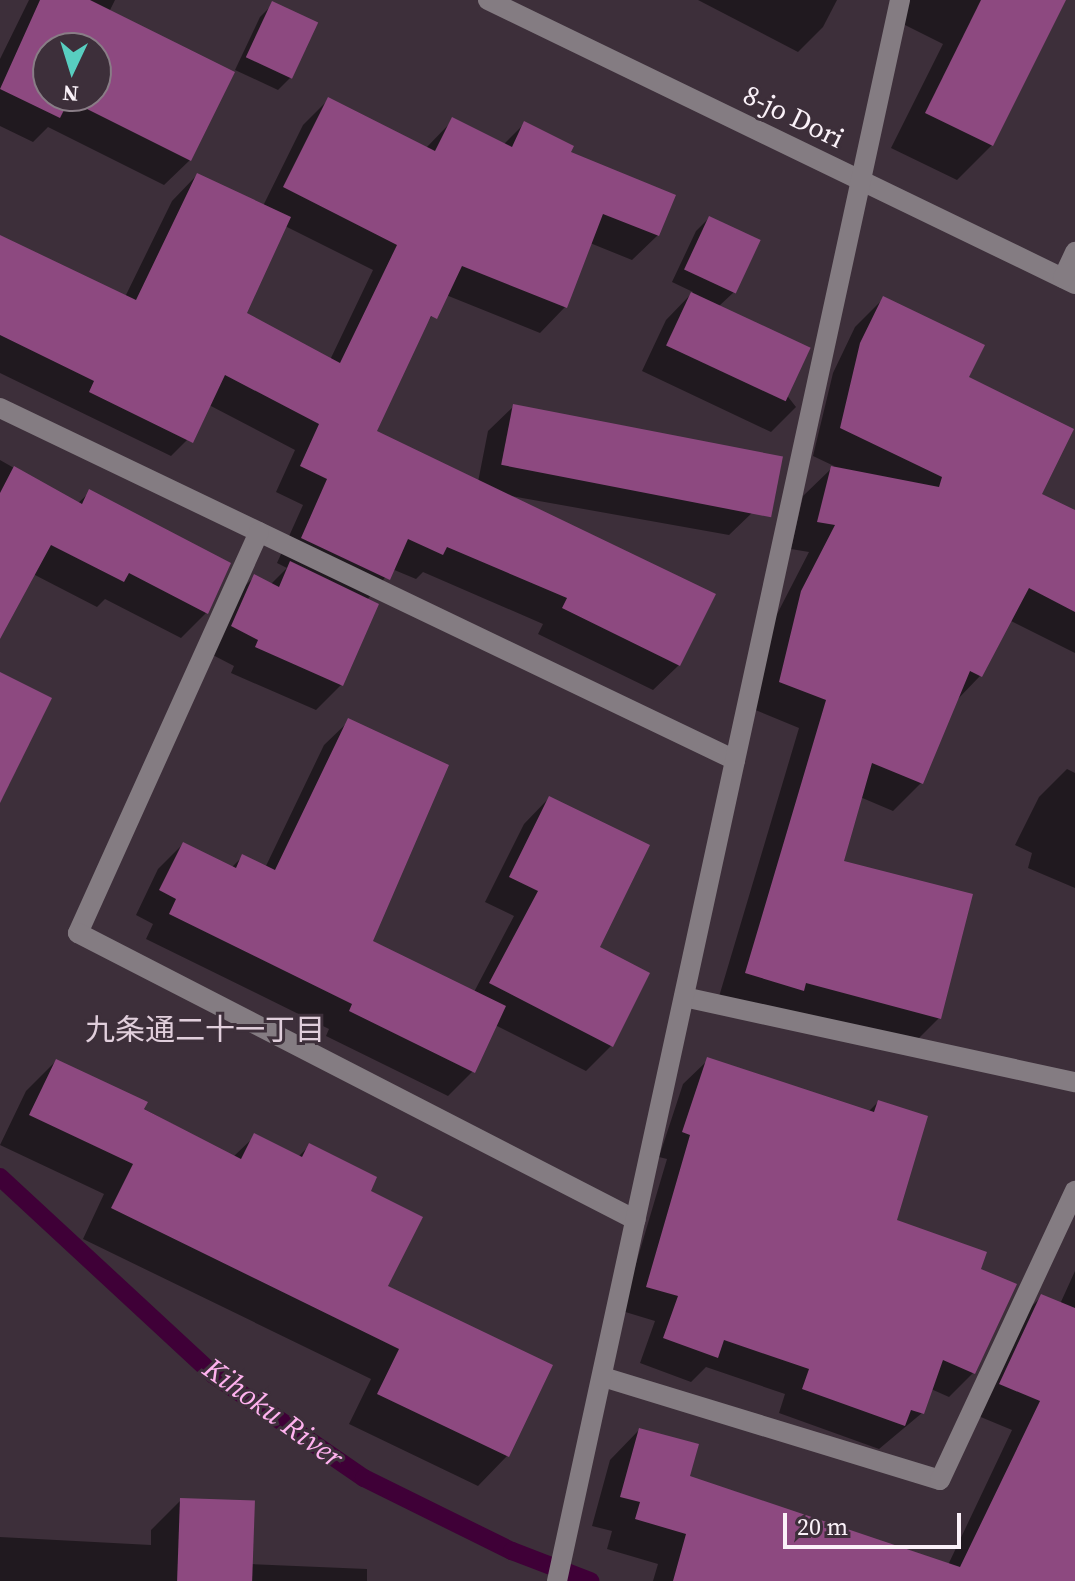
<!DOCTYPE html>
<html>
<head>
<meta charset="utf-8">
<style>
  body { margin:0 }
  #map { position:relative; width:1075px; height:1581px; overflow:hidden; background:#3d2f3a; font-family:"Source Serif 4","Noto Sans JP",serif }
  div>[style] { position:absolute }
  .shadow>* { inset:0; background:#0007 }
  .stream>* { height:18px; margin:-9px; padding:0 9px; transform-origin:9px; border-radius:9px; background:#3f0037 }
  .building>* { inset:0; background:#8d4980; transform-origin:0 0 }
  .minor>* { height:20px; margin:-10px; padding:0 10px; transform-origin:10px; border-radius:10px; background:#847c82 }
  span { translate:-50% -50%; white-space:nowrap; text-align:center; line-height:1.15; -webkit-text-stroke:6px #3d2f3a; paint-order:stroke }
  .street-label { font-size:28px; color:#faf1f8 }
  .neighbourhood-label { font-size:30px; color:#e1cfdc }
  .water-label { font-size:30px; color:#ffb2ef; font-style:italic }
  .north { position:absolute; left:32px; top:32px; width:80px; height:80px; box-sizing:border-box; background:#3d2f3a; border:2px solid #897d86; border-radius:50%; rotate:184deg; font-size:22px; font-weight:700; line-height:32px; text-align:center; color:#faf1f8 }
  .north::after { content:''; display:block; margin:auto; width:28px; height:36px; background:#58cec0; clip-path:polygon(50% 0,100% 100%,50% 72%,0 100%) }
  .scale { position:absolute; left:783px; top:1513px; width:178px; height:36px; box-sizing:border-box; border:4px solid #faf1f8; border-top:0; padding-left:10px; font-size:24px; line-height:28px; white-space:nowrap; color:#faf1f8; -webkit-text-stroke:6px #3d2f3a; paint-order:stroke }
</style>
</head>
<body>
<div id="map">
  <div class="shadow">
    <div style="clip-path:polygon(evenodd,29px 0,115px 0,109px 12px,190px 160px,164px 185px,48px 127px,33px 142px,0 126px,0 59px,29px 0,48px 48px,96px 48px,96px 96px,48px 96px,48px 48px)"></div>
    <div style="clip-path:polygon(698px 0,837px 0,823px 27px,798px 52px)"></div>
    <div style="clip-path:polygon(908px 0,1064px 0,992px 145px,957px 180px,891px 148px,943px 44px,897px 21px)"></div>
    <div style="clip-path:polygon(273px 4px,291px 77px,278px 90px,235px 70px,260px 17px)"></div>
    <div style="clip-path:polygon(evenodd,329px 99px,426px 148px,453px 120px,503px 145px,524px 124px,568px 153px,658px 235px,632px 260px,590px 243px,565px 307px,540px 333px,446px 295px,421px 332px,374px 432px,478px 482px,488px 431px,514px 406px,755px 510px,729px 535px,511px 496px,679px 665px,653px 690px,538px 634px,543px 624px,423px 572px,416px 579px,392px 569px,367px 600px,341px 685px,316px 710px,231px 673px,234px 666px,207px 652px,229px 602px,254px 577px,270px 585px,287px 568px,277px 563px,303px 505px,276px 492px,295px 450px,209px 405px,196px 431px,171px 456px,0 373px,0 237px,125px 297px,172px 201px,197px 175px,263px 206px,303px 125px,329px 99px,285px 226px,373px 270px,330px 360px,244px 314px,285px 226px)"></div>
    <div style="clip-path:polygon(709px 218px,734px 292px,718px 307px,796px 407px,771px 432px,642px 371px,666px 320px,693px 292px,672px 282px,696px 231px)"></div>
    <div style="clip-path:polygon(883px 299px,966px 378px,1040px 495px,1075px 512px,1075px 653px,1011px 621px,980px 676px,955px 702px,921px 783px,893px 811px,860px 797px,842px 862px,939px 1018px,911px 1046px,718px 1000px,799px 728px,753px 709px,774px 620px,809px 552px,791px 549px,803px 496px,834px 466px,813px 456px,833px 373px,855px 327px)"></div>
    <div style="clip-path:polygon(0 460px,77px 504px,90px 492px,206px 613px,181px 638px,105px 599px,97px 607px,33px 574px,0 635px)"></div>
    <div style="clip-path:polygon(349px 721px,370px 942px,474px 992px,514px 916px,485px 902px,524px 824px,549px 798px,597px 948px,611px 1046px,586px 1071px,495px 1025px,473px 1071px,448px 1096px,326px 1036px,329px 1029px,146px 939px,153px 924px,136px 915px,158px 869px,183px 844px,231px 868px,243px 856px,265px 868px,324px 745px)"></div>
    <div style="clip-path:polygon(1067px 769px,1075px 773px,1075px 888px,1028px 868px,1032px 853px,1015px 845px,1039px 797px)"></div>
    <div style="clip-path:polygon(708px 1060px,868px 1112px,878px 1102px,894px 1221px,979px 1270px,974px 1372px,949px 1397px,931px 1389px,922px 1413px,879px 1449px,779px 1413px,785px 1394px,706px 1367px,691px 1382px,640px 1363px,655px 1321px,622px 1311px,667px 1159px,659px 1157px,683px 1084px)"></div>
    <div style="clip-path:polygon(56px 1061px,233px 1157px,255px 1136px,298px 1157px,310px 1145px,368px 1192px,385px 1287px,507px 1456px,478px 1486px,349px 1424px,371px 1379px,83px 1239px,104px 1194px,0 1145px,26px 1091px)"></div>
    <div style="clip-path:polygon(1075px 1271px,1075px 1581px,653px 1581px,658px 1564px,607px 1549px,612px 1531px,592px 1526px,610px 1460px,639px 1430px,688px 1477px,948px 1565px,1012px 1430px,971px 1413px,1012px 1326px,1042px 1296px,1060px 1304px)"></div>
    <div style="clip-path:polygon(181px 1500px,251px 1564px,367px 1569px,367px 1581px,0 1581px,0 1537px,151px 1545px,151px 1530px)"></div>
  </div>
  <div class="stream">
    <div style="left:0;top:1177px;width:292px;rotate:42.8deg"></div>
    <div style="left:214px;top:1375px;width:182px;rotate:34.5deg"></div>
    <div style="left:364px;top:1478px;width:165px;rotate:26.3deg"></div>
    <div style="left:512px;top:1551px;width:84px;rotate:21deg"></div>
  </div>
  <div class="building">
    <div style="clip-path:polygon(evenodd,40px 0,90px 0,235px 72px,191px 161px,69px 100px,60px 118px,0 89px,40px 0,48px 48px,96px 48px,96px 96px,48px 96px,48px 48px)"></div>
    <div style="clip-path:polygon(981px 0,1066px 0,993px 146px,925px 113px)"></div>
    <div style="left:272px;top:1px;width:51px;height:62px;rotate:25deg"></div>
    <div style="clip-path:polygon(328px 97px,435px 151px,452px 117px,512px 147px,524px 121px,574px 146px,571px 152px,676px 195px,659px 236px,603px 214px,567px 308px,462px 266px,437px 319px,431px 316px,377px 431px,716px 594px,680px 666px,562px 608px,567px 598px,447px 547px,443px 555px,408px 539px,390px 580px,301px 538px,327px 479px,300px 466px,319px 424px,225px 375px,193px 443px,89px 392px,94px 381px,0 335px,0 235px,136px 300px,197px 173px,291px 217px,247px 313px,340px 363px,397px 245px,283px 187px)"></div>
    <div style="left:709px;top:216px;width:57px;height:59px;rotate:25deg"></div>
    <div style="left:691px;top:292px;width:132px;height:59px;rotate:25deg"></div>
    <div style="clip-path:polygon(883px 296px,985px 345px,969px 377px,1074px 429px,1042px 494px,1075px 510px,1075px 612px,1029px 588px,982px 677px,970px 671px,923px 784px,872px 763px,844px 861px,973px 894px,941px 1019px,806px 983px,804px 991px,745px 973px,826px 700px,779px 682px,801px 591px,835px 525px,817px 522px,831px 466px,939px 487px,942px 477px,840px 428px,860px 343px)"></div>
    <div style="left:513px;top:404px;width:275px;height:62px;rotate:11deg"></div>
    <div style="clip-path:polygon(14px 466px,82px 504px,89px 489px,231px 563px,208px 614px,129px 573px,124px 582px,51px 545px,0 639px,0 493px)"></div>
    <div style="clip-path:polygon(290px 561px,379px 604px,343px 686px,255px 647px,258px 640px,231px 626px,254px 574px,279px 587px)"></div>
    <div style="clip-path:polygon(0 672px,52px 698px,0 803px)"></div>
    <div style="clip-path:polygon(348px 718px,449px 765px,373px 941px,506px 1006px,475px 1073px,349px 1011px,352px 1004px,169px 914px,176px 899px,159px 890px,183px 842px,236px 868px,242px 854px,275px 870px)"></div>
    <div style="clip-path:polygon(549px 796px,650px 845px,600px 947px,650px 973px,613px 1047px,489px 983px,538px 891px,509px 877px)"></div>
    <div style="clip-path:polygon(707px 1057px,874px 1112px,878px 1100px,928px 1116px,897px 1220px,987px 1252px,981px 1269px,1017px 1284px,975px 1374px,943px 1360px,924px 1414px,911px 1410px,905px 1426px,802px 1389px,809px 1369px,724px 1340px,718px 1358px,663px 1338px,678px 1296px,646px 1287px,690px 1135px,682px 1132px)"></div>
    <div style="clip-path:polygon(56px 1059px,148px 1102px,144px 1109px,241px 1159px,254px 1133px,302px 1157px,309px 1143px,377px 1177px,371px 1191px,423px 1217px,388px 1286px,553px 1365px,509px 1457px,377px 1394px,399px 1349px,111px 1208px,133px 1164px,29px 1115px)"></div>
    <div style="clip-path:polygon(1041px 1294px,1075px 1308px,1075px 1581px,673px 1581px,686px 1534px,635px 1519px,640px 1502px,620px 1497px,639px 1428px,699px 1444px,690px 1476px,960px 1567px,1040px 1401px,999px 1384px)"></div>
    <div style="left:180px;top:1498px;width:75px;height:83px;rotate:2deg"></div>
  </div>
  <div class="minor">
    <div style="left:488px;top:0;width:652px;rotate:25.82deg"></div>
    <div style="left:1063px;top:278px;width:29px;rotate:-65deg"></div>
    <div style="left:0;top:408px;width:815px;rotate:25.59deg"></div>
    <div style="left:259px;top:532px;width:440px;rotate:114.3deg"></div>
    <div style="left:78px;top:933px;width:627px;rotate:27.22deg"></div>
    <div style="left:684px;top:997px;width:400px;rotate:12.3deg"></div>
    <div style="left:603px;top:1377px;width:352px;rotate:17deg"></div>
    <div style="left:940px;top:1480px;width:319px;rotate:-65deg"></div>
    <div style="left:557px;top:1581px;width:1618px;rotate:-77.76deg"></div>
  </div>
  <div class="street-label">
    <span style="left:794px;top:116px;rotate:26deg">8-jo Dori</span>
  </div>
  <div class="neighbourhood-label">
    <span style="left:205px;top:1030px">九条通二十一丁目</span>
  </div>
  <div class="water-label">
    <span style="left:273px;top:1413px;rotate:36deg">Kihoku River</span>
  </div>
  <div class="north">N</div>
  <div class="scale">20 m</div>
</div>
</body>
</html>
